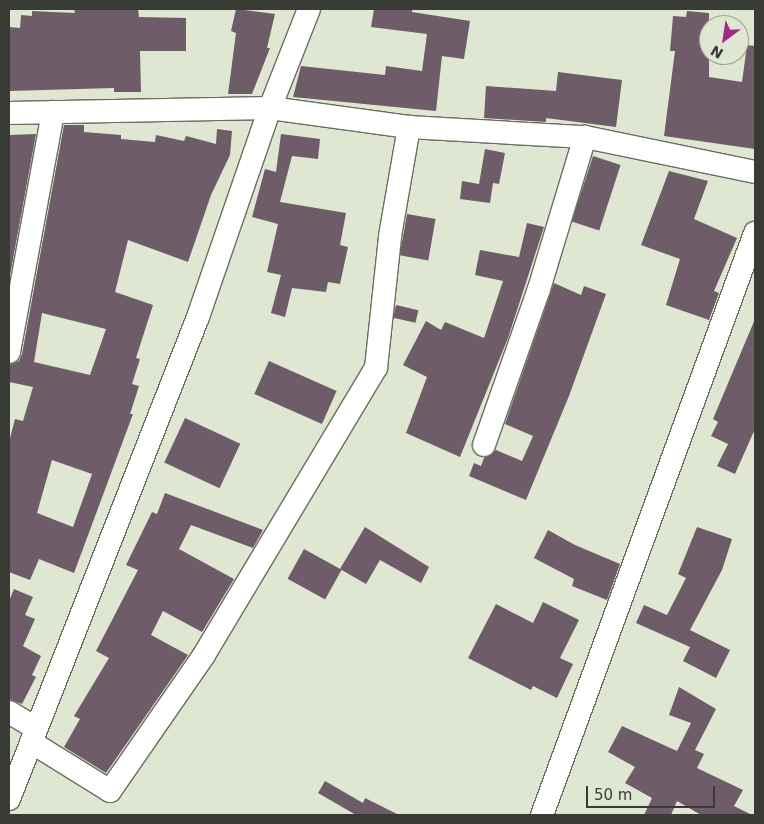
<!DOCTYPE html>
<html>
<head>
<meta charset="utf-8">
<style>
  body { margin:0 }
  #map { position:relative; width:764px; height:824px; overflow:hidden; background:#dfe7d2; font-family:"DejaVu Sans",sans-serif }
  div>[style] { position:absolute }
  .building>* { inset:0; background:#6e5c69; transform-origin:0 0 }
  .roads { filter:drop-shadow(1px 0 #686f5c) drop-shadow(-1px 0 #686f5c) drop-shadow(0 1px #686f5c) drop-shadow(0 -1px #686f5c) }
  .minor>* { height:22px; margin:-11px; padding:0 11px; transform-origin:11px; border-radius:11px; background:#fff }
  span { translate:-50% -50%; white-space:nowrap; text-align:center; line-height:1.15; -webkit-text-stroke:5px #dfe7d2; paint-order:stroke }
  .frame { position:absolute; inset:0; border:10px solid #393c34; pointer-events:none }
  .north { position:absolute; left:699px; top:15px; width:50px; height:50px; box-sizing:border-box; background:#dfe7d2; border:1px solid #9da393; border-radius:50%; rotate:211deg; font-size:14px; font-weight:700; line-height:20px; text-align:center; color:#393c34 }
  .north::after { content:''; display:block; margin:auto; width:18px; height:22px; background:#9d2b87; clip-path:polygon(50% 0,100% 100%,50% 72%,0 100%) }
  .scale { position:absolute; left:586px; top:786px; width:129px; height:22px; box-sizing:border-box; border:2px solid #393c34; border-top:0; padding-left:6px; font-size:15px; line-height:18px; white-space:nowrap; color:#393c34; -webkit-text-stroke:4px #dfe7d2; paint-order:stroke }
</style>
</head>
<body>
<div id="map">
  <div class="building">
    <div style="clip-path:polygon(74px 9px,138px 9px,139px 17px,186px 18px,186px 51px,140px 51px,141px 92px,114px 92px,114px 88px,9px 91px,9px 27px,20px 28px,21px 15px,32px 16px,32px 11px,75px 13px)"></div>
    <div style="clip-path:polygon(236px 9px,275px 14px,267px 48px,270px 48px,252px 94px,228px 94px,236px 33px,231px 31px)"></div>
    <div style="clip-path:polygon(374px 9px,412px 9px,412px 12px,470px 21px,464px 59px,442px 56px,436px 111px,293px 97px,301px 66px,385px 75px,386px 66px,422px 71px,427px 34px,371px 27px)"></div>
    <div style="clip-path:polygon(687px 11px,709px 13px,709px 77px,742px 82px,747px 45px,755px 46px,755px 149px,664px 136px,675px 51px,670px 51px,673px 16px,686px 17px)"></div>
    <div style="clip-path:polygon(558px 72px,622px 80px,616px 127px,546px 118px,546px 122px,484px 118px,486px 86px,556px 91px)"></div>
    <div style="clip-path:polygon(evenodd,64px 125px,84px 125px,84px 132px,121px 135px,121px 139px,155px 142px,156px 135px,184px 141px,186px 136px,216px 144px,217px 129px,232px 131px,230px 155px,211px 195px,188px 262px,128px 240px,115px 292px,153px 305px,136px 358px,140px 359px,132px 384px,139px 386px,130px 414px,133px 414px,74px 573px,39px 559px,30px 580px,9px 572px,9px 442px,15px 419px,23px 421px,33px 387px,9px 382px,9px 365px,19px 361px,22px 354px,64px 125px,42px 313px,106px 329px,90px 375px,34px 362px,42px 313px,64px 125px,52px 460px,92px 474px,73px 527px,37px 513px,52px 460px)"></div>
    <div style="clip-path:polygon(36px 134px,9px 281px,9px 135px)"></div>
    <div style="clip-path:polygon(281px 134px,320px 139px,318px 159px,292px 156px,280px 202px,346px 213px,340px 245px,348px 247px,340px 284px,328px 282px,326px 292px,292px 288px,285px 317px,271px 313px,281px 275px,267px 272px,278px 224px,252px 217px,265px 169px,276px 172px)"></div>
    <div style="clip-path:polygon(485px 149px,505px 153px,499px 184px,493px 183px,490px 203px,460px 199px,462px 181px,479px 184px)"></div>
    <div style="left:593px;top:156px;width:29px;height:69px;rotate:18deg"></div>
    <div style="clip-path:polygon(669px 171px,708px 181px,694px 219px,737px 238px,714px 291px,719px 293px,709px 320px,666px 305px,680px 259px,641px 245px)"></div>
    <div style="left:407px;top:214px;width:29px;height:42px;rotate:10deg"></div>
    <div style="clip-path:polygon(527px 223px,544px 227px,508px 338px,460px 457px,406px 433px,427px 377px,403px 365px,426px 321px,441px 330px,445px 322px,484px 338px,503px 281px,475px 275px,480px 250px,519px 257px)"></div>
    <div style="clip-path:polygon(554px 283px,581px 295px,584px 286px,606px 294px,569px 396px,526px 500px,469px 476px,474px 463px,481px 466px,484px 458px,496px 450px,522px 461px,533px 436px,505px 424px)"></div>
    <div style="left:396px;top:305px;width:23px;height:13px;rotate:13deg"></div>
    <div style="clip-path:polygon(755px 319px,755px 429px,735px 474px,717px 466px,728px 444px,711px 436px,718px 422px,713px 419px)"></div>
    <div style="left:269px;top:361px;width:74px;height:36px;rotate:24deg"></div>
    <div style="left:185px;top:418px;width:61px;height:49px;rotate:25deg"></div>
    <div style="clip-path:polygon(165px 493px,263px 530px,253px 548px,191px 525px,179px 549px,234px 579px,202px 632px,163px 611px,151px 635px,188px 655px,106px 773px,64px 747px,80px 719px,74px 716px,109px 658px,96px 651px,138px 570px,126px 565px,152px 512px,157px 514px)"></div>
    <div style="clip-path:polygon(365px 527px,429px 567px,421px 583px,380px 560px,366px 584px,340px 569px)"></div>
    <div style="clip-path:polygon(697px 527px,732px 539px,722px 570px,690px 630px,730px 650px,716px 678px,683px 661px,690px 647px,636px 623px,644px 605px,667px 615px,686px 578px,678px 574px)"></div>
    <div style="clip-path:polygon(548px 530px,575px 545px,620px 564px,607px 600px,572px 586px,574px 579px,534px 558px)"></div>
    <div style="left:304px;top:549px;width:43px;height:34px;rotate:29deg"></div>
    <div style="clip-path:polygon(14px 589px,33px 597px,25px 615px,35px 619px,23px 646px,41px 656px,32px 675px,36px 677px,22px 704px,9px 699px,9px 601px)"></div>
    <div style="clip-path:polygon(543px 602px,579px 620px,560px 658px,573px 664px,557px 698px,533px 686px,531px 690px,468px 658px,496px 604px,533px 623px)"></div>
    <div style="clip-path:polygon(679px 687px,716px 709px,695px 750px,704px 754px,697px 768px,743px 790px,734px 806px,752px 815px,701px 815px,677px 801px,671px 815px,644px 815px,652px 798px,625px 783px,635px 767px,608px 752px,622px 726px,677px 751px,691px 723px,669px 715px)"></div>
    <div style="clip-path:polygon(325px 781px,363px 803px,365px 798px,399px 815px,356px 815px,318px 793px)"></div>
  </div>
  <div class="roads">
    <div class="minor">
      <div style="left:9px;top:113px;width:261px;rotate:-1.1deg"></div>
      <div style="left:270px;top:108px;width:140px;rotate:7.8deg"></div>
      <div style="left:409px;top:127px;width:176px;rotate:3.3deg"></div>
      <div style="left:585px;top:137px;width:174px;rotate:11.6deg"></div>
      <div style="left:9px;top:352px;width:244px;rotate:-79.6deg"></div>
      <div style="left:484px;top:445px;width:165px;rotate:-70.6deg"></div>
      <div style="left:539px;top:289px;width:159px;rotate:-73.2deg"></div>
      <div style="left:9px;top:712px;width:31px;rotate:31deg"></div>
      <div style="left:31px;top:742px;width:93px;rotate:31.8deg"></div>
      <div style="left:110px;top:791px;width:165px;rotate:-55.3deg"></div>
      <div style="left:204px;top:655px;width:335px;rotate:-59.1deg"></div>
      <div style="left:376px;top:368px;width:133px;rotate:-83.9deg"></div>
      <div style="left:390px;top:236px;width:111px;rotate:-80.1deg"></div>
      <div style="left:9px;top:799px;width:518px;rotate:-68.59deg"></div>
      <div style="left:198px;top:317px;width:221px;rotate:-71deg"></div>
      <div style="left:270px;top:108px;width:106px;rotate:-68.5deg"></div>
      <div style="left:542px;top:815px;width:620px;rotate:-69.9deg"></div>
    </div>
  </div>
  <div class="frame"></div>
  <div class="north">N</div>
  <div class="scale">50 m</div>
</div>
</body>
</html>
